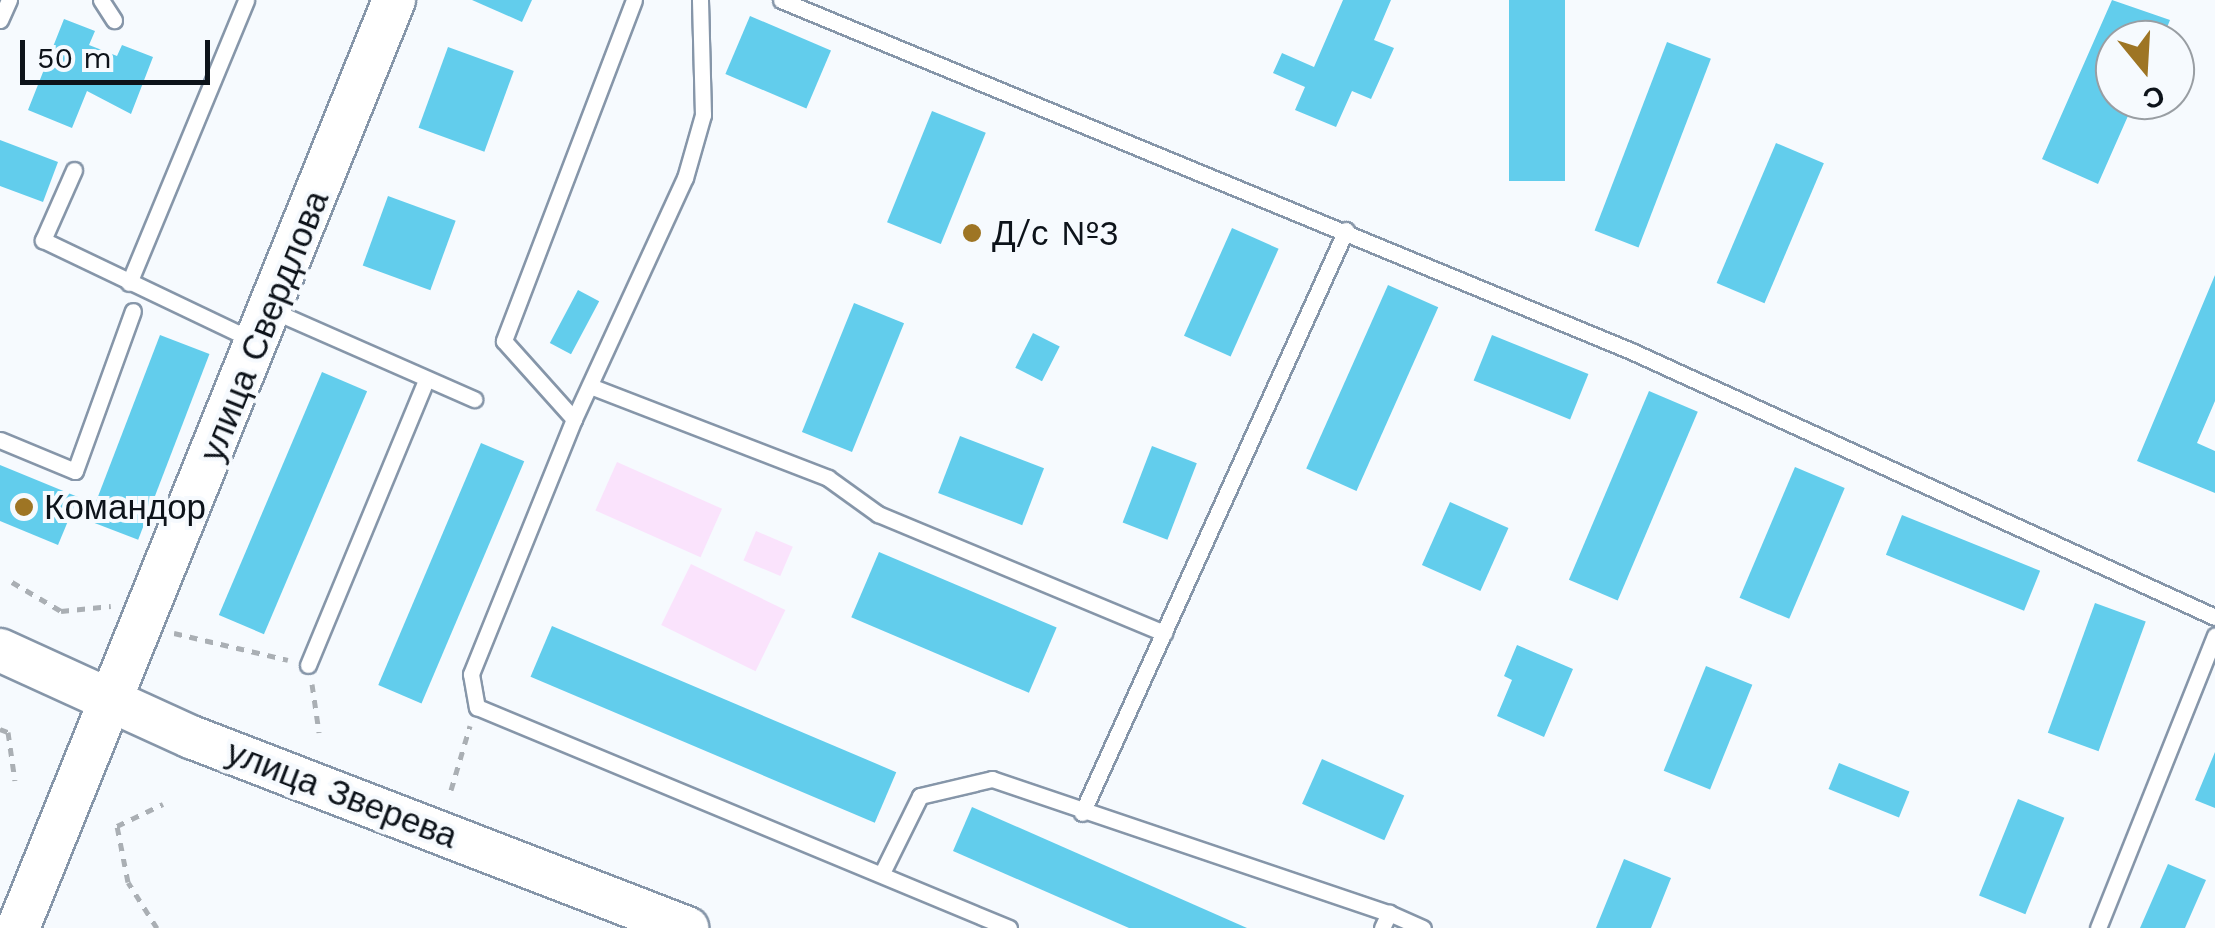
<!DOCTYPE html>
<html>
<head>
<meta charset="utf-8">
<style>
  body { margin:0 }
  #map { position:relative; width:2215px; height:928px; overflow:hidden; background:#f6fafe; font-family:"Work Sans",sans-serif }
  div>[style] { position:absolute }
  .green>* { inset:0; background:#fae3fc; transform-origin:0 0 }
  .building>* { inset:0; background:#62cdec; transform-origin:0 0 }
  .path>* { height:5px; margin-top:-2.5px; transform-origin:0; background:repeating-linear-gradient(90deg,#aaafb4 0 8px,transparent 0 16px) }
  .roads { filter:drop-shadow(2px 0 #8696a9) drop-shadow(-2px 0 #8696a9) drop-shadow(0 2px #8696a9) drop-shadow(0 -2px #8696a9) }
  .lane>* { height:15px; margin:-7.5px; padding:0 7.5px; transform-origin:7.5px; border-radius:7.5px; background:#fff }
  .secondary>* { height:42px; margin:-21px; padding:0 21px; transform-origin:21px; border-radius:21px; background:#fff }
  .dots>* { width:28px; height:28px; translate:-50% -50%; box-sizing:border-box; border:5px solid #f6fafe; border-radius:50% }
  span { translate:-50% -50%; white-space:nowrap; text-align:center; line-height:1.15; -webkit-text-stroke:8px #f6fafe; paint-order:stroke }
  .poi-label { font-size:35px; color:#0d131a }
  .left { translate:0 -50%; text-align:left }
  .street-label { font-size:35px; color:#0d131a }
  .north { position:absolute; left:2095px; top:20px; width:100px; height:100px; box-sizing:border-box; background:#f6fafe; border:2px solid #999ea3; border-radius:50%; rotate:162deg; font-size:28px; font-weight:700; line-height:40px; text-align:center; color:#0d131a }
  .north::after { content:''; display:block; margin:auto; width:35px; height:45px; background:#9e7524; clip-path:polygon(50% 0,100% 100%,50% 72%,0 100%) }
  .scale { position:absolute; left:20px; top:40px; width:190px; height:45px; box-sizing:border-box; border:5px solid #0d131a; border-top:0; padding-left:12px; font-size:30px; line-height:35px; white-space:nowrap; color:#0d131a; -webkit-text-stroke:8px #f6fafe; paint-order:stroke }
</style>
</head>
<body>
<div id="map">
  <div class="green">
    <div style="left:617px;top:462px;width:115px;height:53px;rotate:24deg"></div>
    <div style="left:756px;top:531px;width:40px;height:32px;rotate:23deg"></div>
    <div style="left:691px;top:564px;width:105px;height:68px;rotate:26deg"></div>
  </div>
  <div class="building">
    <div style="clip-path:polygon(472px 0,532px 0,522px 22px)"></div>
    <div style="clip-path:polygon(1343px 0,1391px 0,1374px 40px,1394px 48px,1371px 99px,1352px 91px,1336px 127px,1295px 110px,1305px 87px,1273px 73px,1282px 53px,1314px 67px)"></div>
    <div style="left:1509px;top:0;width:56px;height:181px"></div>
    <div style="clip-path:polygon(2112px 0,2170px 20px,2162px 40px,2115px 40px,2115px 100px,2135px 100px,2098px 184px,2042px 159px)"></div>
    <div style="left:750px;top:16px;width:88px;height:63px;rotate:23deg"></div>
    <div style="clip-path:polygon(64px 19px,95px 31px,89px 45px,117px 56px,122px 45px,153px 57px,131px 114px,87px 91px,72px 128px,28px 110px)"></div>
    <div style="left:1667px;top:42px;width:47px;height:202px;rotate:21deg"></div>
    <div style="left:448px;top:47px;width:70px;height:86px;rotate:20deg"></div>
    <div style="left:932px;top:111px;width:58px;height:120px;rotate:22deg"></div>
    <div style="clip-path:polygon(0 140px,58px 162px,43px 202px,0 186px)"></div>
    <div style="left:1776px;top:143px;width:52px;height:152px;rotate:23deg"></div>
    <div style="left:388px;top:196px;width:72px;height:74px;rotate:20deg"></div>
    <div style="left:1232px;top:228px;width:51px;height:118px;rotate:24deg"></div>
    <div style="clip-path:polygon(2215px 275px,2215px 401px,2197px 443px,2215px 451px,2215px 493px,2137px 461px)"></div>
    <div style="left:1388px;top:285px;width:55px;height:201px;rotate:24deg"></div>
    <div style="left:578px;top:290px;width:24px;height:60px;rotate:28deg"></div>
    <div style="left:854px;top:303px;width:54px;height:139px;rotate:22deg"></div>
    <div style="left:1033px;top:333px;width:30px;height:39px;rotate:27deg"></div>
    <div style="left:160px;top:335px;width:53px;height:199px;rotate:21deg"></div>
    <div style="left:1492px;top:335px;width:104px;height:49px;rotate:22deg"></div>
    <div style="left:322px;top:372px;width:49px;height:264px;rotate:23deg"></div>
    <div style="left:1649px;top:391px;width:53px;height:205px;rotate:23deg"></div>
    <div style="left:960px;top:436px;width:90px;height:61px;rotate:21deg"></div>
    <div style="left:481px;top:443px;width:47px;height:263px;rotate:23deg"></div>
    <div style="left:1152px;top:446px;width:48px;height:82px;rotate:21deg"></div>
    <div style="clip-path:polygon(0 465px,78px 497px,58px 545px,0 521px)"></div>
    <div style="left:1795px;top:467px;width:54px;height:142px;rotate:23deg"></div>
    <div style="left:1450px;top:502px;width:64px;height:69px;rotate:24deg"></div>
    <div style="left:1902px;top:515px;width:149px;height:43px;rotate:22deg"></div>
    <div style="left:879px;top:552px;width:193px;height:71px;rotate:23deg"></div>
    <div style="left:2095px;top:603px;width:54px;height:138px;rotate:20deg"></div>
    <div style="left:552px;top:626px;width:374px;height:55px;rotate:23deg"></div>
    <div style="clip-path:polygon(1517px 645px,1573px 669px,1544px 737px,1497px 716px,1512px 680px,1504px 676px)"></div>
    <div style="left:1706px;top:666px;width:50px;height:113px;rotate:22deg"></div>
    <div style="clip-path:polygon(2215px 752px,2215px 808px,2195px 800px)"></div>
    <div style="left:1322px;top:759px;width:90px;height:49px;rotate:24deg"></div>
    <div style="left:1839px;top:763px;width:76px;height:28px;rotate:22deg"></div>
    <div style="left:2018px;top:799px;width:50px;height:104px;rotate:22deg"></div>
    <div style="clip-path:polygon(972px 807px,1247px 928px,1129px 928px,953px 851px)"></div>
    <div style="clip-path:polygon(1624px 859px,1671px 878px,1651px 928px,1596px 928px)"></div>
    <div style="clip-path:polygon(2168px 864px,2206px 880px,2185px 928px,2140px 928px)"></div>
  </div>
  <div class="path">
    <div style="left:12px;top:582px;width:57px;rotate:30.6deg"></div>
    <div style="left:61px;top:611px;width:50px;rotate:-5.7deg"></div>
    <div style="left:174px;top:633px;width:117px;rotate:13.3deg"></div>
    <div style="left:312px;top:684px;width:49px;rotate:81.7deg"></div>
    <div style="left:0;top:729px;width:9px;rotate:21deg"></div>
    <div style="left:8px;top:732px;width:49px;rotate:81.9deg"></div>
    <div style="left:451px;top:790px;width:67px;rotate:-73.5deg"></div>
    <div style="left:157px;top:928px;width:54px;rotate:-122.2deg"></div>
    <div style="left:128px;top:882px;width:57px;rotate:-101.1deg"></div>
    <div style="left:117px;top:826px;width:51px;rotate:-25.6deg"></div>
  </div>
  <div class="roads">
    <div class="lane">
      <div style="left:101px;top:0;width:24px;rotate:57deg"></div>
      <div style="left:634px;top:0;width:365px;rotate:110.9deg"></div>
      <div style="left:504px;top:341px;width:105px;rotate:48.1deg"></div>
      <div style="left:574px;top:419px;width:275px;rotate:112deg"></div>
      <div style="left:471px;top:674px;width:34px;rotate:80deg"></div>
      <div style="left:477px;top:707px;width:576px;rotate:22.56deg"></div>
      <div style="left:781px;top:0;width:917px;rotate:22.43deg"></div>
      <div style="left:1629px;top:350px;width:644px;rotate:24.5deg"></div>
      <div style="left:0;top:20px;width:22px;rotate:-66deg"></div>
      <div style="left:74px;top:170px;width:77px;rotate:113.9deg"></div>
      <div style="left:43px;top:240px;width:235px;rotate:25.5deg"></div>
      <div style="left:129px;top:283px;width:306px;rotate:-67.5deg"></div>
      <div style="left:271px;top:310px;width:222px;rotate:23.7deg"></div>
      <div style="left:590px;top:386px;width:255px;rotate:21.1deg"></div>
      <div style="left:828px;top:478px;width:62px;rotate:35.8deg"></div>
      <div style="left:878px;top:514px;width:310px;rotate:22.6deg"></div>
      <div style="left:574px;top:419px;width:265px;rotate:-65.3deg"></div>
      <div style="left:685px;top:178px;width:66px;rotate:-74.1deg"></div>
      <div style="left:703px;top:115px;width:115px;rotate:-91.5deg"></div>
      <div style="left:0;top:440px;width:81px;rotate:22.5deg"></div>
      <div style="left:75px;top:471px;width:170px;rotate:-70.1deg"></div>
      <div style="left:308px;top:665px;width:308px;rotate:-67.5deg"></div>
      <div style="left:1082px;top:813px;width:640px;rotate:-65.64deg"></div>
      <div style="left:882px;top:873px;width:86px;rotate:-63.7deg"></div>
      <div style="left:920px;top:796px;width:74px;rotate:-13.3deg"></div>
      <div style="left:992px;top:779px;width:419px;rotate:18.7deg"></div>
      <div style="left:1382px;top:928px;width:17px;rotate:-65deg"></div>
      <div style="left:1389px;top:913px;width:37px;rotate:24deg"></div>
      <div style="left:2098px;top:928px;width:315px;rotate:-68.2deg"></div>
    </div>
    <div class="secondary">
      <div style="left:0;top:650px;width:210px;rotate:24.5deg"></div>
      <div style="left:191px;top:737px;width:532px;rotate:21.06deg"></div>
      <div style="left:18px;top:928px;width:1001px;rotate:-67.94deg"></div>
    </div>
  </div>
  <div class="dots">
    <div style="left:972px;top:233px;background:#9e7524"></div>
    <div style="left:24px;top:507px;background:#9e7524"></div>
  </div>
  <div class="poi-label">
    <span class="left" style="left:992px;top:233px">Д/с №3</span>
    <span class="left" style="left:44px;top:507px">Командор</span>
  </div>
  <div class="street-label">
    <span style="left:264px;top:326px;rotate:-68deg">улица Свердлова</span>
    <span style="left:342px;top:794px;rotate:21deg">улица Зверева</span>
  </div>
  <div class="north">С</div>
  <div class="scale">50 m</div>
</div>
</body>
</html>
